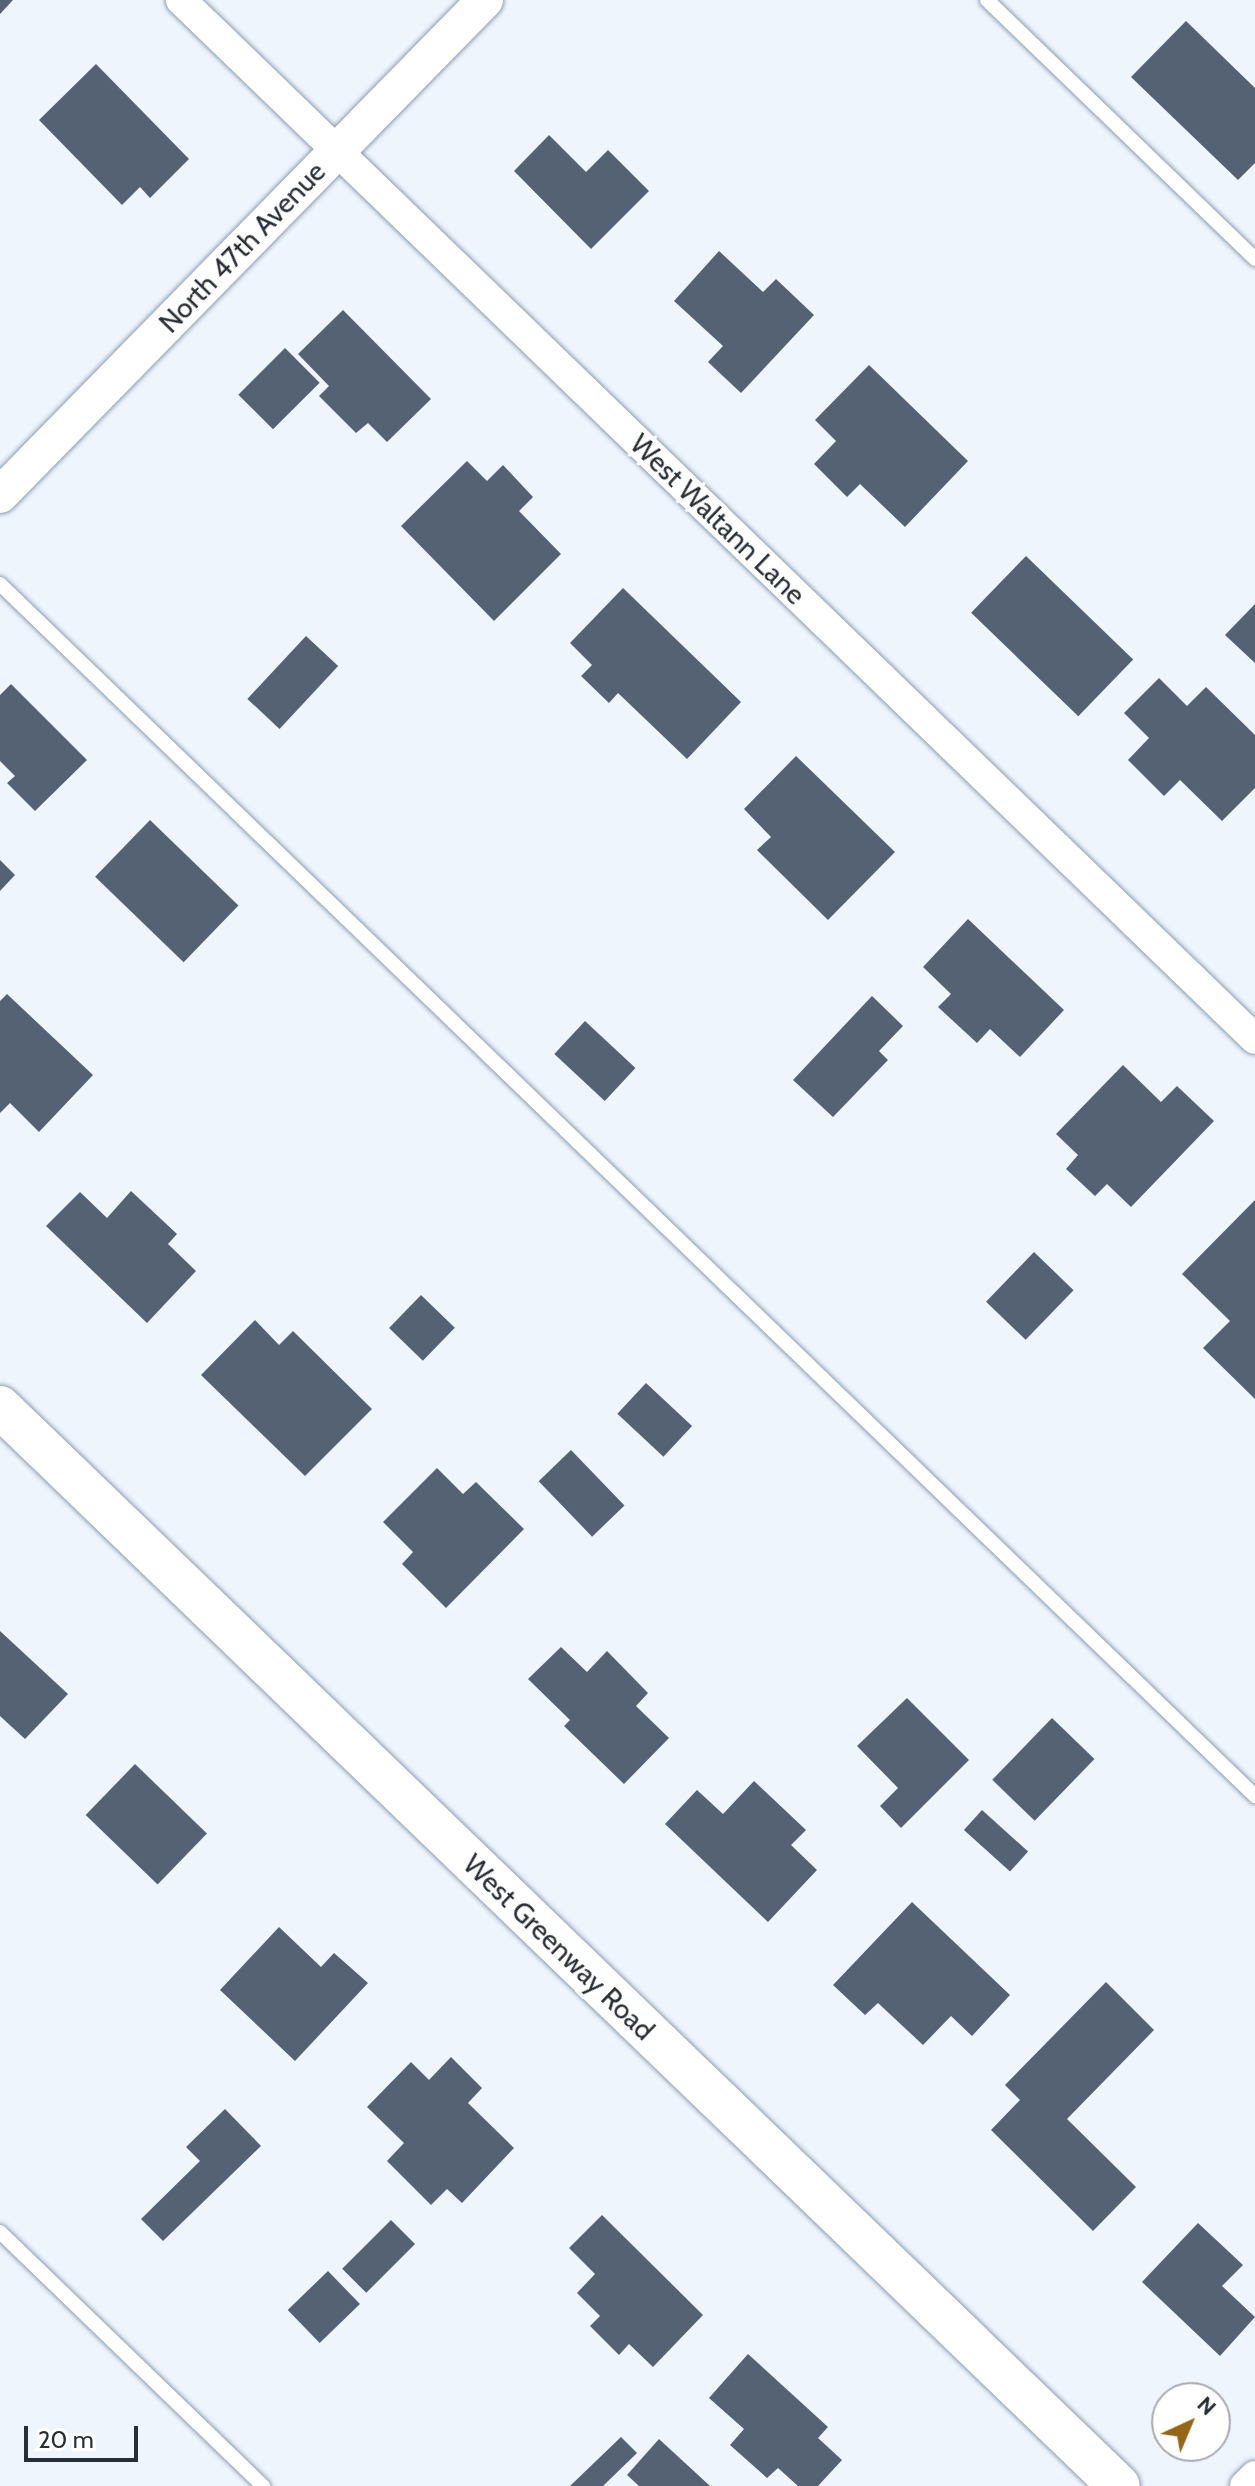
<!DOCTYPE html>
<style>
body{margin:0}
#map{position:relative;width:1255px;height:2486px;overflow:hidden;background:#eef5fd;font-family:Cabin,sans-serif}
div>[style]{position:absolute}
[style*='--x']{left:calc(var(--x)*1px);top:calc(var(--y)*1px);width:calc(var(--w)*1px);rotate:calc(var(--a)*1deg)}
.building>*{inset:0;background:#546274;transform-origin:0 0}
.roads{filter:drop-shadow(0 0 2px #8e9db0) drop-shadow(0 0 2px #8e9db0)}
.service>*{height:14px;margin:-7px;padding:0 7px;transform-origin:7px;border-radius:7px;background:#fff}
.minor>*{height:30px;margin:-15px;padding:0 15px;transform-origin:15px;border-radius:15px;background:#fff}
.tertiary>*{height:36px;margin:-18px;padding:0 18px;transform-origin:18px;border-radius:18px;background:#fff}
.secondary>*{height:42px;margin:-21px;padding:0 21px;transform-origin:21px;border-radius:21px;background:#fff}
span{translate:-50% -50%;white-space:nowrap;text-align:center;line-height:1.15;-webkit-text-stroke:8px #fff;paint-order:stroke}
.street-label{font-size:28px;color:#282e36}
.north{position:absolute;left:1151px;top:2382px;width:80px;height:80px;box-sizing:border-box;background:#fff;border:2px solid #a9abaf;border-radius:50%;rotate:44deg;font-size:22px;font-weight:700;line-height:32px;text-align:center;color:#282e36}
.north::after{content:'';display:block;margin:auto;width:28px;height:36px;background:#956615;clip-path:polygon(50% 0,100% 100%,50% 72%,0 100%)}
.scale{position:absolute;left:24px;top:2426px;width:114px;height:36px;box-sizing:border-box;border:4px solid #282e36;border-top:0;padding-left:10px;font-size:24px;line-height:28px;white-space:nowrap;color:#282e36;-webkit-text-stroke:6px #fff;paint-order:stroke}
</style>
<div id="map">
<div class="building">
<i style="clip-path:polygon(0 0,13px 0,0 14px)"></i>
<i style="clip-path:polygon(1186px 21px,1255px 88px,1255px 163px,1238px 180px,1131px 77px)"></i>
<i style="clip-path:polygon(96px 64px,189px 159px,150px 198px,140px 187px,122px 205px,39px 120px)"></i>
<i style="clip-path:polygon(549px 135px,586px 172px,608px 150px,649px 191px,591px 249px,514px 171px)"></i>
<i style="clip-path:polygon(719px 251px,763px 292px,776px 279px,814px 315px,741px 393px,708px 362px,723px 346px,674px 301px)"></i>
<i style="clip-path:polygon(343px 310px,431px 399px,387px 442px,368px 423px,356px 433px,319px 396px,329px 386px,298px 354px)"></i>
<i style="left:285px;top:348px;width:49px;height:66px;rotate:45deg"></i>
<i style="clip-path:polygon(869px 365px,968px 461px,905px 527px,860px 484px,847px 497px,814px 464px,836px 441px,815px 420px)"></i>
<i style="clip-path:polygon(467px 461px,487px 481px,503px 465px,533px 497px,519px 511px,561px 554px,494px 621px,401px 526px)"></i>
<i style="left:1026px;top:556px;width:149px;height:79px;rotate:44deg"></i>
<i style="clip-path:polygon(623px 588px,741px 702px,687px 759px,618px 693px,609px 703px,581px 676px,592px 665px,570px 643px)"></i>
<i style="clip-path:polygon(1255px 604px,1255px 663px,1225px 635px)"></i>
<i style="left:306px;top:636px;width:44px;height:86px;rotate:43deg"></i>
<i style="clip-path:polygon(1159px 678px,1187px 706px,1206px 687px,1255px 735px,1255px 788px,1222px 821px,1180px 780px,1164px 796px,1128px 760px,1149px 738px,1124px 713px)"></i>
<i style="clip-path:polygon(11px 684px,87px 760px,35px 811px,7px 783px,15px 776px,0 761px,0 695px)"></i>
<i style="clip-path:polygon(796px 756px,895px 852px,828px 920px,757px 850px,771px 837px,744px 809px)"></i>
<i style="left:150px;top:820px;width:123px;height:79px;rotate:44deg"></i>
<i style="clip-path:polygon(0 860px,15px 875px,0 891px)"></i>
<i style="clip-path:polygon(968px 919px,1064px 1010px,1020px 1057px,990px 1029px,977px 1043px,938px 1007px,951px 994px,923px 967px)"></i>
<i style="clip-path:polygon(7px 994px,93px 1075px,39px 1132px,10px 1103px,0 1113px,0 1001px)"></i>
<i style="clip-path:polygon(872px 996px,903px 1026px,879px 1051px,888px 1060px,833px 1117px,793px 1080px)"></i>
<i style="left:585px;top:1021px;width:69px;height:45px;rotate:43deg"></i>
<i style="clip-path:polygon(1123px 1065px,1161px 1102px,1177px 1086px,1214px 1121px,1131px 1207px,1107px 1184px,1095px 1196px,1066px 1169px,1078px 1155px,1056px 1134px)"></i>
<i style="clip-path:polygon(131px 1191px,177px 1234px,168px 1244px,196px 1271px,147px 1323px,46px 1226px,80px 1192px,107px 1218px)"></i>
<i style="clip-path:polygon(1255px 1200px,1255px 1399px,1203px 1348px,1230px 1321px,1182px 1274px)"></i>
<i style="left:1034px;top:1252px;width:55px;height:69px;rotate:44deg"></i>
<i style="left:421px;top:1295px;width:47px;height:46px;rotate:44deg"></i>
<i style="clip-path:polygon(255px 1320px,279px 1345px,293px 1331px,372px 1409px,305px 1476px,201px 1375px)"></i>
<i style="left:646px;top:1383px;width:63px;height:42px;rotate:43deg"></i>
<i style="left:571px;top:1450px;width:77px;height:45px;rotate:46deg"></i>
<i style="clip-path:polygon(437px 1468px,463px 1494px,476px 1482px,524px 1529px,446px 1608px,402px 1564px,413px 1552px,383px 1522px)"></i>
<i style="clip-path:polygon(0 1631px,68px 1694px,25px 1739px,0 1716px)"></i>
<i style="clip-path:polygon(561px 1647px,587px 1672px,607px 1651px,648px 1693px,636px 1706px,669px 1738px,624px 1784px,564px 1726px,570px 1720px,528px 1679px)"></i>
<i style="clip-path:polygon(907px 1698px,969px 1760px,901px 1828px,880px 1806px,898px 1788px,857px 1746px)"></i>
<i style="left:1052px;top:1718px;width:59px;height:86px;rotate:44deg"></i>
<i style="left:135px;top:1764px;width:100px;height:71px;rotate:44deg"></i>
<i style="clip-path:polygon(754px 1781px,806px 1830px,791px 1845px,817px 1870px,768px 1922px,665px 1824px,697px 1790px,723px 1814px)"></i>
<i style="left:982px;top:1810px;width:62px;height:27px;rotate:42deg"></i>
<i style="clip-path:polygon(912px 1902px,1010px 1995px,972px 2036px,951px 2016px,923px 2045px,878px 2003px,865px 2015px,833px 1985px)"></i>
<i style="clip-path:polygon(279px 1927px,321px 1967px,334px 1953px,368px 1983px,295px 2061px,220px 1990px)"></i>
<i style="clip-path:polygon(1106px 1982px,1154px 2030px,1067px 2119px,1136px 2187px,1093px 2231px,991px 2130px,1020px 2100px,1005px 2085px)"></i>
<i style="clip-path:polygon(451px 2057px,482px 2088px,468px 2103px,514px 2148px,462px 2203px,447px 2189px,431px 2205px,387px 2161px,404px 2143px,367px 2107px,411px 2062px,429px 2080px)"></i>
<i style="clip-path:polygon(225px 2109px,261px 2146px,163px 2241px,141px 2219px,200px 2161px,186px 2147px)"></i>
<i style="clip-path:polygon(602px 2215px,703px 2315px,653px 2367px,629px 2344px,619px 2355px,590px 2326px,600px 2316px,577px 2293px,595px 2274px,569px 2248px)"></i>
<i style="left:391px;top:2220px;width:34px;height:69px;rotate:45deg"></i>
<i style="clip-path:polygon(1198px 2223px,1243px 2265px,1222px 2286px,1255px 2317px,1220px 2356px,1142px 2282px)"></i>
<i style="left:328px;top:2271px;width:46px;height:56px;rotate:46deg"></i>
<i style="clip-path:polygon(748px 2354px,828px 2427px,818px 2438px,842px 2460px,818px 2486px,798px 2486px,778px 2468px,767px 2478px,730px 2445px,744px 2429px,709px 2398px)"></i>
<i style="clip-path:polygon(621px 2437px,637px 2453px,603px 2486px,570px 2486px)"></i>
<i style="clip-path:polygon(659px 2439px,710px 2486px,639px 2486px,627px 2475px)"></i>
</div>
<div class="roads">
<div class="service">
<i style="--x:987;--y:0;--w:373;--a:44"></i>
<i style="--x:0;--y:584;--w:1745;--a:44"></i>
<i style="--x:0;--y:2232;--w:366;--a:44"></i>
</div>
<div class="minor">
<i style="--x:181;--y:0;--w:1494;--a:44.05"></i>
<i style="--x:1245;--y:2486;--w:14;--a:-45"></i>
</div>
<div class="tertiary">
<i style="--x:0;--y:495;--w:693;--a:-45.58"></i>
</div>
<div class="secondary">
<i style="--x:0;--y:1407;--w:1554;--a:43.96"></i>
</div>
</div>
<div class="street-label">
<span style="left:242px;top:247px;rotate:-46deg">North 47th Avenue</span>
<span style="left:718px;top:519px;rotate:44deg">West Waltann Lane</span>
<span style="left:559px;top:1947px;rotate:44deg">West Greenway Road</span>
</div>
<div class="north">N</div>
<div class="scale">20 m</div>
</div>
